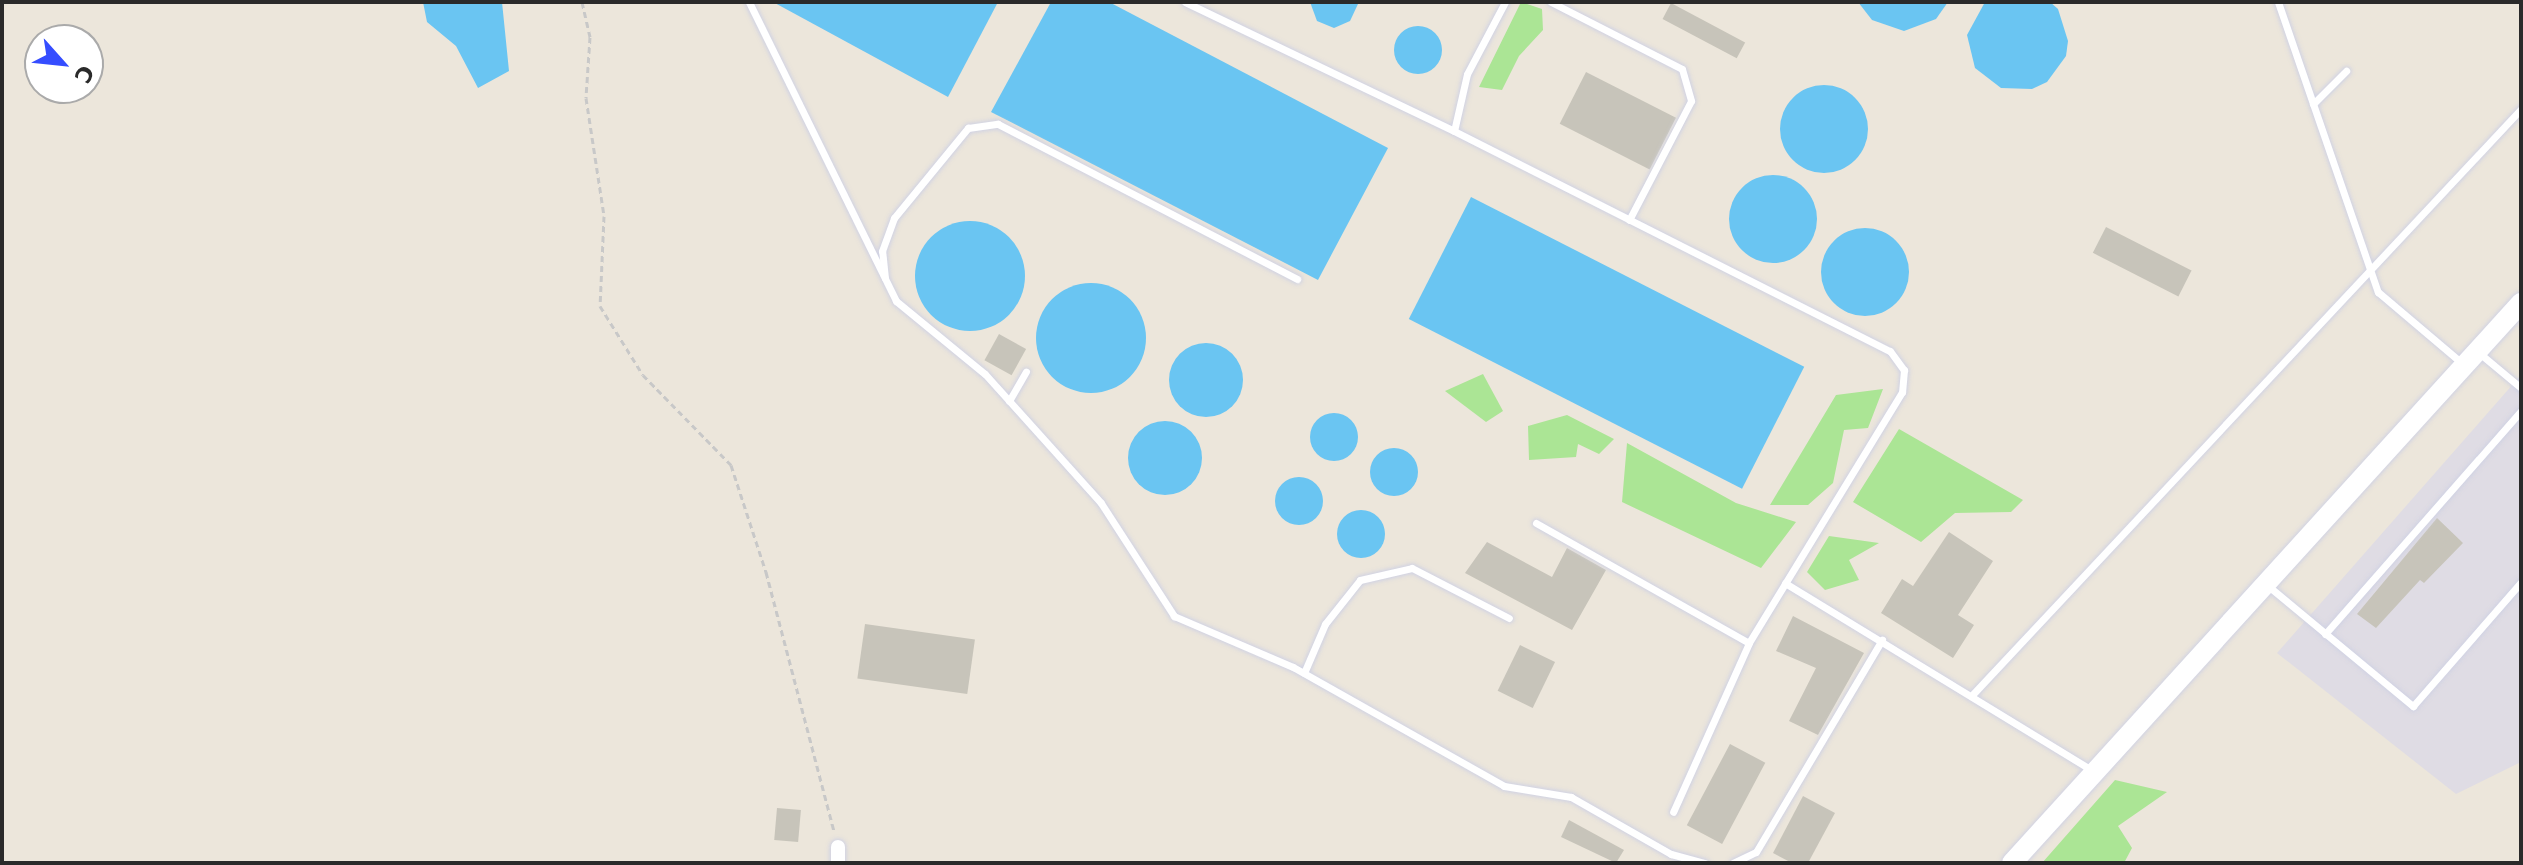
<!DOCTYPE html>
<meta charset="utf-8">
<style>
body{margin:0}
#map{position:relative;width:2523px;height:865px;overflow:hidden;background:#ece6db;font-family:"DejaVu Sans",sans-serif}
div>[style]{position:absolute}
[style*='--x']{left:calc(var(--x)*1px);top:calc(var(--y)*1px);width:calc(var(--w)*1px);rotate:calc(var(--a)*1deg)}
.industrial>*{inset:0;background:#dfdce4}
.green>*{inset:0;background:#abe595}
.water>*{inset:0;background:#6ac5f2;transform-origin:0 0}
.round{border-radius:50%}
.building>*{inset:0;background:#c7c4ba;transform-origin:0 0}
.path>*{height:3px;margin-top:-1.5px;transform-origin:0;background:repeating-linear-gradient(90deg,#c8c8c8 0 6px,transparent 0 10px)}
.roads{filter:drop-shadow(0 0 2px #d0d2e3) drop-shadow(0 0 2px #d0d2e3)}
.lane>*{height:7px;margin:-3.5px;padding:0 3.5px;transform-origin:3.5px;border-radius:3.5px;background:#fff}
.street>*{height:14px;margin:-7px;padding:0 7px;transform-origin:7px;border-radius:7px;background:#fff}
.secondary>*{height:20px;margin:-10px;padding:0 10px;transform-origin:10px;border-radius:10px;background:#fff}
span{translate:-50% -50%;white-space:nowrap;text-align:center;line-height:1.15;-webkit-text-stroke:7px #fff;paint-order:stroke}
.frame{position:absolute;inset:0;border:4px solid #2a2a2a;pointer-events:none}
.north{position:absolute;left:24px;top:24px;width:80px;height:80px;box-sizing:border-box;background:#fff;border:2px solid #aaa;border-radius:50%;rotate:117deg;font-size:22px;font-weight:700;line-height:32px;text-align:center;color:#2a2a2a}
.north::after{content:'';display:block;margin:auto;width:28px;height:36px;background:#354dff;clip-path:polygon(50% 0,100% 100%,50% 72%,0 100%)}
</style>
<div id="map">
<div class="industrial">
<i style="clip-path:polygon(2521px 375px,2521px 762px,2456px 794px,2277px 653px)"></i>
</div>
<div class="green">
<i style="clip-path:polygon(1521px 2px,1542px 9px,1543px 30px,1519px 56px,1502px 90px,1479px 87px)"></i>
<i style="clip-path:polygon(1483px 374px,1503px 411px,1486px 422px,1445px 391px)"></i>
<i style="clip-path:polygon(1883px 389px,1868px 428px,1844px 430px,1833px 483px,1808px 505px,1770px 505px,1836px 395px)"></i>
<i style="clip-path:polygon(1567px 415px,1614px 439px,1599px 454px,1578px 444px,1576px 457px,1529px 460px,1528px 426px)"></i>
<i style="clip-path:polygon(1899px 429px,2023px 500px,2011px 512px,1955px 513px,1921px 542px,1853px 502px)"></i>
<i style="clip-path:polygon(1627px 443px,1736px 503px,1796px 522px,1761px 568px,1622px 502px)"></i>
<i style="clip-path:polygon(1829px 536px,1879px 543px,1849px 560px,1859px 580px,1825px 590px,1807px 572px)"></i>
<i style="clip-path:polygon(2115px 780px,2167px 792px,2118px 826px,2132px 848px,2124px 863px,2042px 863px)"></i>
</div>
<div class="water">
<i style="clip-path:polygon(423px 2px,502px 2px,509px 71px,478px 88px,456px 46px,427px 22px)"></i>
<i style="clip-path:polygon(773px 2px,998px 2px,948px 97px)"></i>
<i style="clip-path:polygon(1051px 2px,1109px 2px,1388px 148px,1318px 280px,991px 112px)"></i>
<i style="clip-path:polygon(1310px 2px,1358px 2px,1358px 4px,1350px 21px,1334px 28px,1317px 21px)"></i>
<i style="clip-path:polygon(1858px 2px,1948px 2px,1936px 19px,1904px 31px,1872px 20px)"></i>
<i style="clip-path:polygon(1985px 2px,2050px 2px,2058px 9px,2068px 41px,2066px 56px,2047px 82px,2032px 89px,2001px 88px,1975px 68px,1967px 35px)"></i>
<i class="round" style="left:1394px;top:26px;width:48px;height:48px"></i>
<i class="round" style="left:1780px;top:85px;width:88px;height:88px"></i>
<i class="round" style="left:1729px;top:175px;width:88px;height:88px"></i>
<i style="left:1471px;top:197px;width:374px;height:137px;rotate:27deg"></i>
<i class="round" style="left:915px;top:221px;width:110px;height:110px"></i>
<i class="round" style="left:1821px;top:228px;width:88px;height:88px"></i>
<i class="round" style="left:1036px;top:283px;width:110px;height:110px"></i>
<i class="round" style="left:1169px;top:343px;width:74px;height:74px"></i>
<i class="round" style="left:1310px;top:413px;width:48px;height:48px"></i>
<i class="round" style="left:1128px;top:421px;width:74px;height:74px"></i>
<i class="round" style="left:1370px;top:448px;width:48px;height:48px"></i>
<i class="round" style="left:1275px;top:477px;width:48px;height:48px"></i>
<i class="round" style="left:1337px;top:510px;width:48px;height:48px"></i>
</div>
<div class="building">
<i style="left:1671px;top:3px;width:84px;height:18px;rotate:28deg"></i>
<i style="left:1586px;top:72px;width:101px;height:58px;rotate:27deg"></i>
<i style="left:2106px;top:227px;width:96px;height:29px;rotate:27deg"></i>
<i style="left:999px;top:334px;width:31px;height:30px;rotate:29deg"></i>
<i style="clip-path:polygon(2437px 518px,2463px 543px,2424px 583px,2420px 580px,2376px 628px,2357px 614px)"></i>
<i style="clip-path:polygon(1949px 532px,1993px 561px,1958px 615px,1974px 625px,1953px 658px,1881px 613px,1902px 579px,1913px 586px)"></i>
<i style="clip-path:polygon(1487px 542px,1552px 577px,1567px 548px,1606px 570px,1572px 630px,1465px 573px)"></i>
<i style="clip-path:polygon(1793px 616px,1864px 653px,1818px 735px,1789px 721px,1816px 668px,1776px 651px)"></i>
<i style="left:865px;top:624px;width:111px;height:55px;rotate:8deg"></i>
<i style="left:1520px;top:645px;width:39px;height:51px;rotate:26deg"></i>
<i style="left:1730px;top:744px;width:40px;height:92px;rotate:28deg"></i>
<i style="clip-path:polygon(1803px 796px,1835px 813px,1808px 863px,1792px 863px,1773px 853px)"></i>
<i style="left:777px;top:808px;width:24px;height:32px;rotate:5deg"></i>
<i style="clip-path:polygon(1569px 820px,1624px 850px,1616px 863px,1561px 837px)"></i>
</div>
<div class="path">
<i style="--x:582;--y:2;--w:36;--a:77"></i>
<i style="--x:590;--y:37;--w:61;--a:93.8"></i>
<i style="--x:586;--y:98;--w:119;--a:81.3"></i>
<i style="--x:604;--y:216;--w:90;--a:92.5"></i>
<i style="--x:600;--y:306;--w:81;--a:58.1"></i>
<i style="--x:643;--y:375;--w:126;--a:45.6"></i>
<i style="--x:731;--y:465;--w:113;--a:71.9"></i>
<i style="--x:766;--y:572;--w:269;--a:75.3"></i>
</div>
<div class="roads">
<div class="lane">
<i style="--x:749;--y:2;--w:333;--a:63.8"></i>
<i style="--x:896;--y:301;--w:115;--a:39.4"></i>
<i style="--x:985;--y:374;--w:173;--a:48"></i>
<i style="--x:1101;--y:503;--w:135;--a:57.1"></i>
<i style="--x:1174;--y:616;--w:129;--a:23.2"></i>
<i style="--x:1293;--y:667;--w:242;--a:29.4"></i>
<i style="--x:1504;--y:786;--w:68;--a:9.3"></i>
<i style="--x:1571;--y:797;--w:115;--a:29.7"></i>
<i style="--x:1671;--y:854;--w:35;--a:15"></i>
<i style="--x:1185;--y:2;--w:298;--a:25.6"></i>
<i style="--x:1505;--y:2;--w:81;--a:117.8"></i>
<i style="--x:1467;--y:74;--w:58;--a:102.8"></i>
<i style="--x:1454;--y:131;--w:488;--a:26.8"></i>
<i style="--x:1890;--y:351;--w:24;--a:54"></i>
<i style="--x:1904;--y:370;--w:22;--a:95"></i>
<i style="--x:1902;--y:392;--w:294;--a:121.4"></i>
<i style="--x:1749;--y:643;--w:185;--a:114.2"></i>
<i style="--x:1551;--y:2;--w:147;--a:27.1"></i>
<i style="--x:1682;--y:69;--w:33;--a:74"></i>
<i style="--x:1691;--y:101;--w:134;--a:117.5"></i>
<i style="--x:2278;--y:2;--w:307;--a:71"></i>
<i style="--x:2378;--y:292;--w:111;--a:40.3"></i>
<i style="--x:2313;--y:104;--w:47;--a:-45"></i>
<i style="--x:885;--y:278;--w:27;--a:-96"></i>
<i style="--x:882;--y:251;--w:35;--a:-70"></i>
<i style="--x:894;--y:218;--w:117;--a:-50.6"></i>
<i style="--x:968;--y:128;--w:30;--a:-8"></i>
<i style="--x:998;--y:124;--w:337;--a:27.4"></i>
<i style="--x:2478;--y:352;--w:56;--a:39.9"></i>
<i style="--x:1009;--y:401;--w:34;--a:-60"></i>
<i style="--x:1536;--y:523;--w:244;--a:29.4"></i>
<i style="--x:1785;--y:583;--w:361;--a:31.4"></i>
<i style="--x:2267;--y:585;--w:190;--a:39.7"></i>
<i style="--x:2413;--y:706;--w:164;--a:-48.9"></i>
<i style="--x:2325;--y:634;--w:297;--a:-48.7"></i>
<i style="--x:1304;--y:673;--w:53;--a:-66.8"></i>
<i style="--x:1325;--y:624;--w:56;--a:-51.5"></i>
<i style="--x:1360;--y:580;--w:53;--a:-13"></i>
<i style="--x:1412;--y:568;--w:109;--a:27.3"></i>
<i style="--x:1973;--y:694;--w:802;--a:-46.87"></i>
<i style="--x:1733;--y:863;--w:25;--a:-26"></i>
<i style="--x:1756;--y:852;--w:247;--a:-59.3"></i>
</div>
<div class="street">
<i style="--x:838;--y:847;--w:16;--a:90"></i>
</div>
<div class="secondary">
<i style="--x:2012;--y:863;--w:757;--a:-47.73"></i>
</div>
</div>
<div class="frame"></div>
<div class="north">С</div>
</div>
